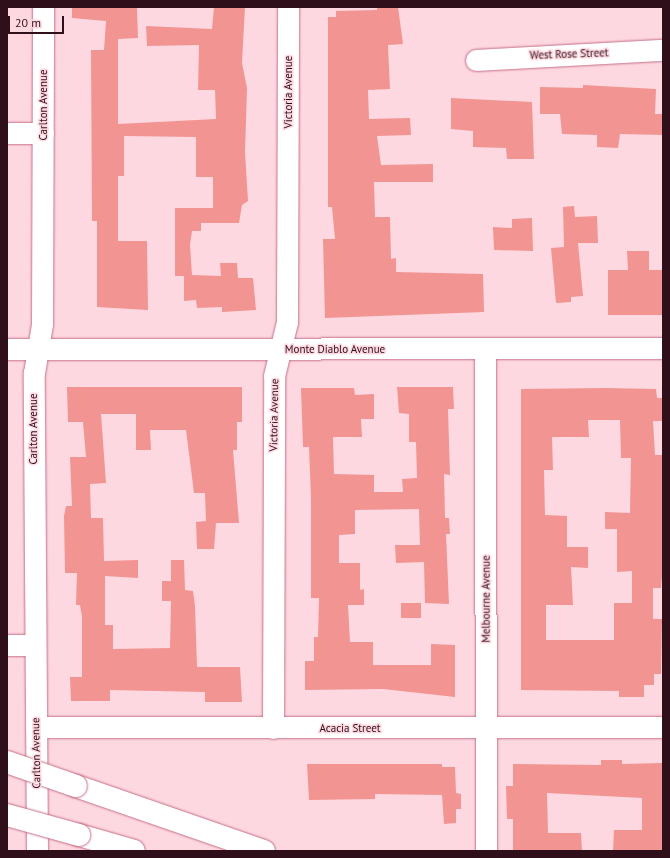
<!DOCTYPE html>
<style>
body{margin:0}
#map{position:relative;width:670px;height:858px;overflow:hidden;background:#fed8e1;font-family:"PT Sans",sans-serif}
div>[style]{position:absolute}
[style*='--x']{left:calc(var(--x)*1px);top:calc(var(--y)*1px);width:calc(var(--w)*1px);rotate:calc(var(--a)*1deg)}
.building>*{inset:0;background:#f29491;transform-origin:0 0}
.roads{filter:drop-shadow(0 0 1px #c57088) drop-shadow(0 0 1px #c57088)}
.minor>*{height:21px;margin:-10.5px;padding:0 10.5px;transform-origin:10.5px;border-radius:10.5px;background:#fff}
.highway>*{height:22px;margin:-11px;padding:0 11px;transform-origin:11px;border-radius:11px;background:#fff}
.bridges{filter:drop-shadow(0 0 1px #c57088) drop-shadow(0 0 1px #c57088)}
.highway-bridge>*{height:22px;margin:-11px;padding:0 11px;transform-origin:11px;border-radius:11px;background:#fff}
span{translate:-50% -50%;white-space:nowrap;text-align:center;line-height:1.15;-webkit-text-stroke:3px #fed8e1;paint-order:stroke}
.street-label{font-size:11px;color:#2f0f19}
.frame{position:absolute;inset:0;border:8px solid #2f0f19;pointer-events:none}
.scale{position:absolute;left:8px;top:16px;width:56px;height:18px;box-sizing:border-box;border:2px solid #2f0f19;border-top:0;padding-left:5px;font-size:12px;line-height:14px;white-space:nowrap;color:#2f0f19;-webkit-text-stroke:3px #fed8e1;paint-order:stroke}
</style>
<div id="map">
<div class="building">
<i style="clip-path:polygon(72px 7px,137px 7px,138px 38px,118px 39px,118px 124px,216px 119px,215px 90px,198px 90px,199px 45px,147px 46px,146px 26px,212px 29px,214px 7px,245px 7px,242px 63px,247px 88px,245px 152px,248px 201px,242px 205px,239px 223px,201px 223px,201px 231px,192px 231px,190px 245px,192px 275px,221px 276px,220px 263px,237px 263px,238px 278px,253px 278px,256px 310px,222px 312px,222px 307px,197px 308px,196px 300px,184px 301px,184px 276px,175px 276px,175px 208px,213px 208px,213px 177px,196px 177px,196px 137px,124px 136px,124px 176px,118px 176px,118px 241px,147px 241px,148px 310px,97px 307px,97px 221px,92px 221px,91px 50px,104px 50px,106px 21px,72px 18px)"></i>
<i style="clip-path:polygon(377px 7px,398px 7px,403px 44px,388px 45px,390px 89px,368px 90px,369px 119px,410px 118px,411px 135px,377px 136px,381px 165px,433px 164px,433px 182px,374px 182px,375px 217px,390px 217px,391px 259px,396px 258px,396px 272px,483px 274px,484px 312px,325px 318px,323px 239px,335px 239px,332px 207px,328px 207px,328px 17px,336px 17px,336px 11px,377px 10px)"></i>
<i style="clip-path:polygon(583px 85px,656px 89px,655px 114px,663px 114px,663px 135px,620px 134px,618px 148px,597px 147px,597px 135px,562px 134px,560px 114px,540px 114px,540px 87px,583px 88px)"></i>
<i style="clip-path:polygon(451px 98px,532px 102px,534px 159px,507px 159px,506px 148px,473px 147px,473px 131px,451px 129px)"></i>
<i style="clip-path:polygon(574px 206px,575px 217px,597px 216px,598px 243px,578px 243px,583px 296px,571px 297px,571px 302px,556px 303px,551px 248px,564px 247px,563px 207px)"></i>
<i style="clip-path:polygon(532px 218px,533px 251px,494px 250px,493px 227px,512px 228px,512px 219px)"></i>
<i style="clip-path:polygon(627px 251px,649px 251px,649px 270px,663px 270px,663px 315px,608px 315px,608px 270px,628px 270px)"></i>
<i style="clip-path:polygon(67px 387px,242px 387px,242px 422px,237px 422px,237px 450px,233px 450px,239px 523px,216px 523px,214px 549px,197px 549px,196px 522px,206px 521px,205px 493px,194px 493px,186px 430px,150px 430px,151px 450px,136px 450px,136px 414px,101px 414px,106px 483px,90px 484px,91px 518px,103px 518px,104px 561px,138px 560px,138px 578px,105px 576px,105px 625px,113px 625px,113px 649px,170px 648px,171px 601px,162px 601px,162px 581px,171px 581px,171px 560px,184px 560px,185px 590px,193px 591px,195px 606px,197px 667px,240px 667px,242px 702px,205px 702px,205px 692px,110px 690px,110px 701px,71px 701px,70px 677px,82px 677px,82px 617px,80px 605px,76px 605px,77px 573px,65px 573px,64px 516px,66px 506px,72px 506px,70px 457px,86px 457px,83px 422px,68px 422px)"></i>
<i style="clip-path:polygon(397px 387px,453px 387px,454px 409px,448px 409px,450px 475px,444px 474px,445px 518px,449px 518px,450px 534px,446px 534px,449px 604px,425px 603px,424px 562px,396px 563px,395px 545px,420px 545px,419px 509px,355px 510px,355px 534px,339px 535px,339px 563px,360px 563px,360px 590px,364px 589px,364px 605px,348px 605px,350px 642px,373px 642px,373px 665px,431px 665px,431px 644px,455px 645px,455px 697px,383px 689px,305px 690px,305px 661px,314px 661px,314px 637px,318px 637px,319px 598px,311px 598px,311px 498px,309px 447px,303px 447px,301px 388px,354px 388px,355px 395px,374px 394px,374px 419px,361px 419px,362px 437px,333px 437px,334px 474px,374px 475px,374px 492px,403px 492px,402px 479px,417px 478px,416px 442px,409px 442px,409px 414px,399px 413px)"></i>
<i style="clip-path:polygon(evenodd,604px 388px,656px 389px,657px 398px,663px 398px,663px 421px,653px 421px,655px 455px,663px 455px,663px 564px,661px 588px,653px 588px,653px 619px,662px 619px,661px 674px,654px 674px,654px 685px,644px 685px,644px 697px,619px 697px,619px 691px,521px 690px,521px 389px,604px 388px,588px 420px,620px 420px,621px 458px,631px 458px,630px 513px,605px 512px,605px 529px,617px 529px,617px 572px,632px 571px,632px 603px,614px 603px,614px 640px,546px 640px,546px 605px,573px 605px,571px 567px,588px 568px,588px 547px,567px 547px,567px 516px,545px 515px,544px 470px,553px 470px,552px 437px,589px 437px,588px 420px)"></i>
<i style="left:401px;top:603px;width:20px;height:15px"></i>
<i style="clip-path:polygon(601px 760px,622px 760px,622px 764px,663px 763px,662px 851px,613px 851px,614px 830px,642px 830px,642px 798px,547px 793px,548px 833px,581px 833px,582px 851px,513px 851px,513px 819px,507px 819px,506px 786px,513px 786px,513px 764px,601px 765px)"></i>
<i style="clip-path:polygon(307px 764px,442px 764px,442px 767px,455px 767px,456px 793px,461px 794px,461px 809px,456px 809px,456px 823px,444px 824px,442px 795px,375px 794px,375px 799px,309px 800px)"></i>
</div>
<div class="roads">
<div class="minor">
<i style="--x:476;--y:60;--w:187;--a:-3.1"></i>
<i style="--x:7;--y:133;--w:36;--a:0"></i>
<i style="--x:485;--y:348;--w:502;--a:89.89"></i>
<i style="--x:7;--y:349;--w:656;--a:-0.09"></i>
<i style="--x:7;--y:645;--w:26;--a:0"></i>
<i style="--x:36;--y:727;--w:627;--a:0"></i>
<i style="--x:273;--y:728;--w:352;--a:-89.8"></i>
<i style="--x:274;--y:376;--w:56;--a:-76.5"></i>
<i style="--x:287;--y:322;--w:315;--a:-89.8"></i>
<i style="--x:37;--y:851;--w:478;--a:-90.4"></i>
<i style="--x:34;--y:373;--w:50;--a:-80.7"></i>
<i style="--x:42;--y:324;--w:317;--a:-89.8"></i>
</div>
<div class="highway">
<i style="--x:76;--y:786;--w:199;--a:19.1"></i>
<i style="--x:79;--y:835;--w:57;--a:16.2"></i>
</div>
</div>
<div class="bridges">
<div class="highway-bridge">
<i style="--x:7;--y:762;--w:73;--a:19.2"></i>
<i style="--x:7;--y:815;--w:75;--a:15.5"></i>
</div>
</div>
<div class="street-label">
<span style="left:569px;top:54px;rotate:-2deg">West Rose Street</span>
<span style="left:288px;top:92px;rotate:-90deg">Victoria Avenue</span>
<span style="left:43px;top:105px;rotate:-90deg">Carlton Avenue</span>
<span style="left:335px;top:349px">Monte Diablo Avenue</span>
<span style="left:274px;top:415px;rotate:-89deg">Victoria Avenue</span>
<span style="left:33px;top:429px;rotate:-90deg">Carlton Avenue</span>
<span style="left:486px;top:599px;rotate:-90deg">Melbourne Avenue</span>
<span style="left:350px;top:728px">Acacia Street</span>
<span style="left:36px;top:753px;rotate:-91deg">Carlton Avenue</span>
</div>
<div class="frame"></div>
<div class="scale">20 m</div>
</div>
